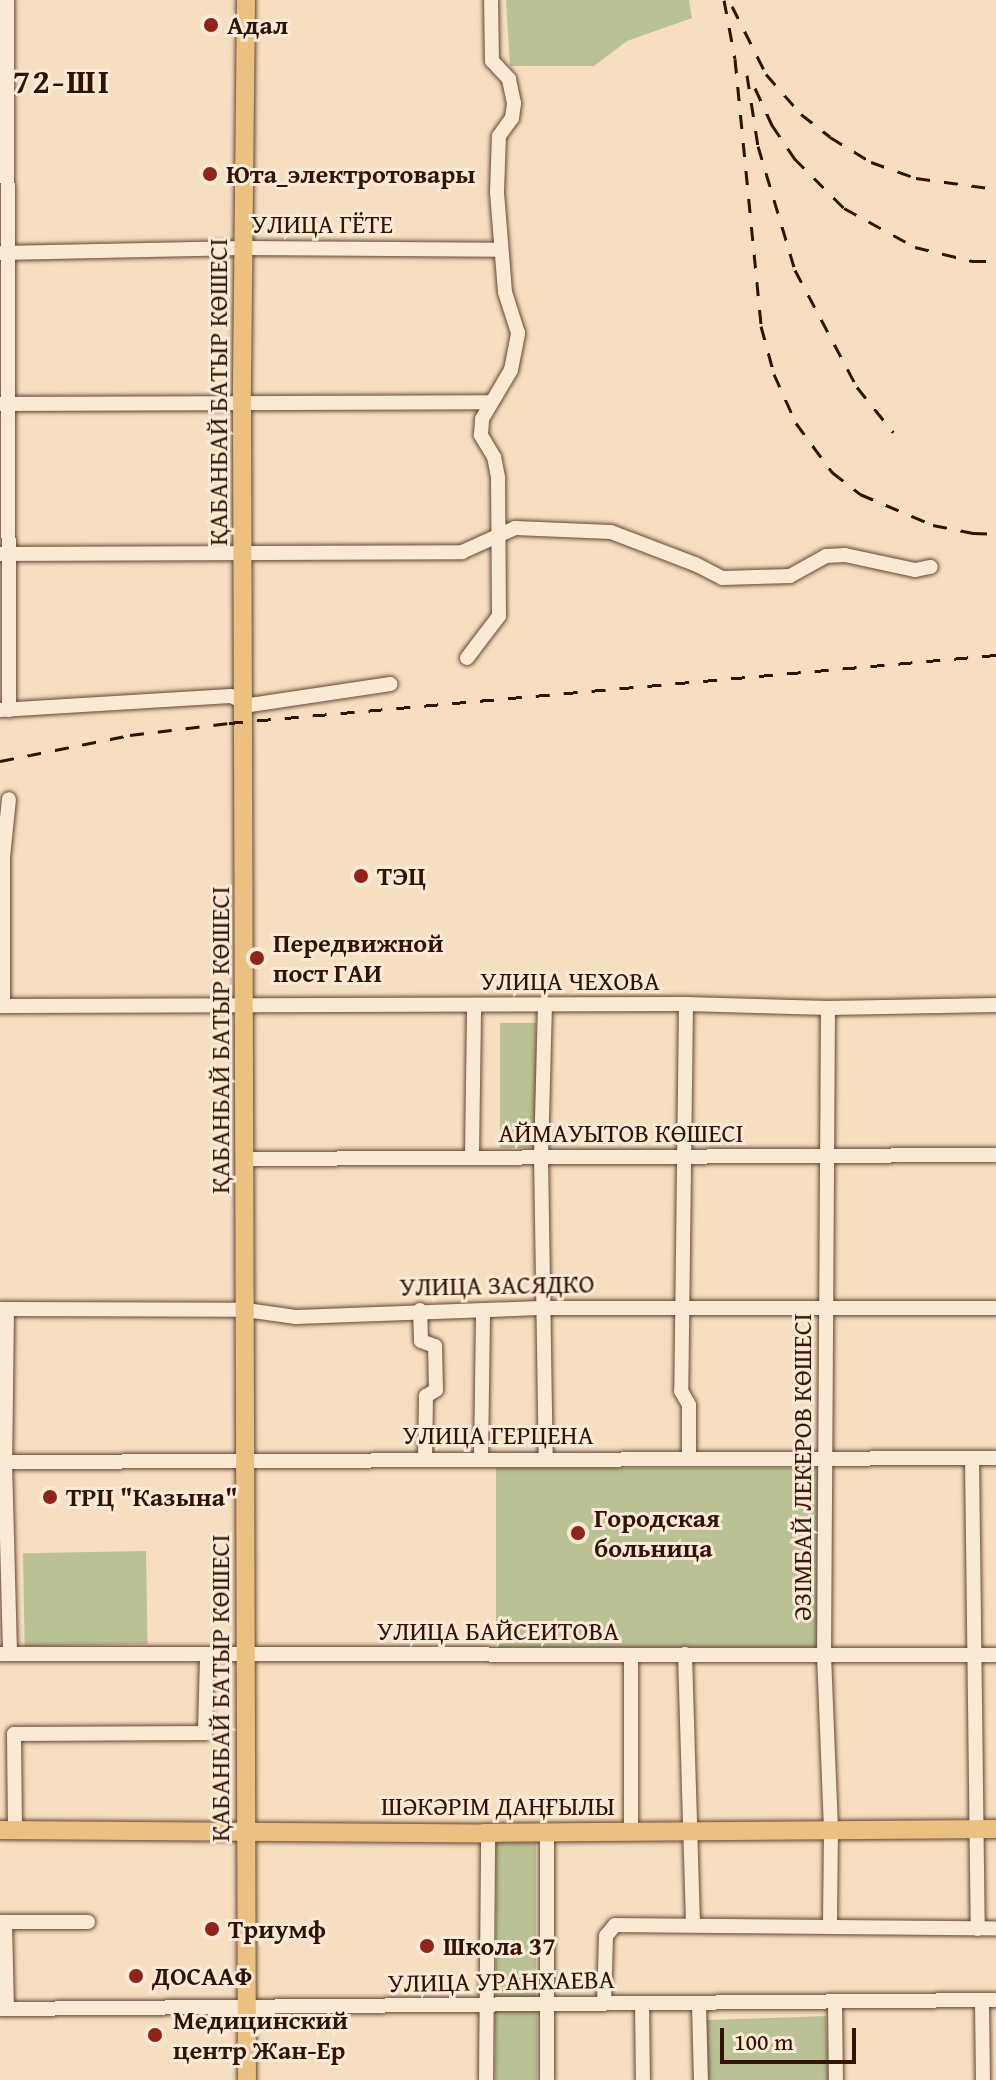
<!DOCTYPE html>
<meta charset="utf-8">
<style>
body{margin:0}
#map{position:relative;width:996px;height:2080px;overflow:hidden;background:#f6dfbf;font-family:"Gentium Book Plus",serif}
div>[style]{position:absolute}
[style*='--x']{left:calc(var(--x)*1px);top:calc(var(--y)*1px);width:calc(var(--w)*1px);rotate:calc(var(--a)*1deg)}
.green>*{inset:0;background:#bac294;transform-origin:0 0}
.roads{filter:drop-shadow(0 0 2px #634532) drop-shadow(0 0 2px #634532)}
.minor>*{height:14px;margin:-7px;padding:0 7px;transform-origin:7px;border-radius:7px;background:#f9ead5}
.major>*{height:18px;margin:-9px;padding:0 9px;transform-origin:9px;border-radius:9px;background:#ebc080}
.rail>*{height:3px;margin-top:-1.5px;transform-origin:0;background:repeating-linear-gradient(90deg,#321203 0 14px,transparent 0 28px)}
.dots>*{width:22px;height:22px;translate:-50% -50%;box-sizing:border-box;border:4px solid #f9ead5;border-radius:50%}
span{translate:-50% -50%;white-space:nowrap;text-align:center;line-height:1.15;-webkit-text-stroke:6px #f9ead5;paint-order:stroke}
.poi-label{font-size:26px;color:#321203;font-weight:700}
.left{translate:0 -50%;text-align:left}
.street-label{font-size:26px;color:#321203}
.district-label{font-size:34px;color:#321203;font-weight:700;letter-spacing:2px}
.scale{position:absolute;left:720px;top:2028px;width:136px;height:36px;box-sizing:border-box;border:4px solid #321203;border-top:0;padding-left:10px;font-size:24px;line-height:28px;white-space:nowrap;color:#321203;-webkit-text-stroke:6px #f9ead5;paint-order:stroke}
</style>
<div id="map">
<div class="green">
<i style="clip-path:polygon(506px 0,689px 0,692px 18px,627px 41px,594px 66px,510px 66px)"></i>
<i style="left:500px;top:1023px;width:36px;height:125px"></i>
<i style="left:496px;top:1468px;width:329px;height:179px"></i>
<i style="left:146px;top:1551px;width:93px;height:123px;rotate:89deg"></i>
<i style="left:496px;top:1838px;width:40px;height:162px"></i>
<i style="left:495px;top:2009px;width:42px;height:71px"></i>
<i style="left:826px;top:2016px;width:64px;height:125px;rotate:88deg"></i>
</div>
<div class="roads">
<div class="minor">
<i style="--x:7;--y:0;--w:710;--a:89.84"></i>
<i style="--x:1;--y:253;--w:244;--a:-1.2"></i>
<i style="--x:245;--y:248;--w:255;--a:0.4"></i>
<i style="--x:0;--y:404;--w:490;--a:-0.2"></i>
<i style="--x:0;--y:554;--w:462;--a:-0.2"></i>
<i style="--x:462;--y:552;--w:58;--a:-24.4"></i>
<i style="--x:515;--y:528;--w:96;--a:2.4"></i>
<i style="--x:611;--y:532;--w:90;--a:20.9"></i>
<i style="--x:695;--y:564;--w:30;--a:27"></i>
<i style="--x:722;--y:578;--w:68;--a:-1.7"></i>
<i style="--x:790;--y:576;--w:41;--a:-29.1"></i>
<i style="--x:826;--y:556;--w:19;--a:-3"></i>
<i style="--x:845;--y:555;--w:72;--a:12.1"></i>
<i style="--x:915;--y:570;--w:16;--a:-11"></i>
<i style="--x:467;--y:658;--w:53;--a:-52.7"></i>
<i style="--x:499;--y:616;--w:139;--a:-90.4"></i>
<i style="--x:498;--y:477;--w:20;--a:-101"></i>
<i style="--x:494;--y:457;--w:26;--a:-121"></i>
<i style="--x:481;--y:435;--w:16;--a:-86"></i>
<i style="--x:482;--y:419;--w:57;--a:-59.4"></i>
<i style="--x:511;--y:370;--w:38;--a:-79"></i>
<i style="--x:518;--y:333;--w:43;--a:-107.6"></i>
<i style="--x:505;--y:292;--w:100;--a:-94.6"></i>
<i style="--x:497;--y:192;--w:56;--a:-88"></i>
<i style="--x:499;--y:136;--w:22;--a:-54"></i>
<i style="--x:512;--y:118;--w:15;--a:-82"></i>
<i style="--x:514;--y:103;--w:25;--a:-102"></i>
<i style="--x:509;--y:79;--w:25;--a:-133"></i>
<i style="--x:492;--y:61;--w:61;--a:-90.9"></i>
<i style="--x:0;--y:710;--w:231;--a:-3.5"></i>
<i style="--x:231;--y:696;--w:21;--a:25"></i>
<i style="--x:250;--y:705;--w:142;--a:-8.5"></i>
<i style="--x:545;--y:1004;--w:151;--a:91.5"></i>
<i style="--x:541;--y:1155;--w:305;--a:89.1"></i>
<i style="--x:686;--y:1004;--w:387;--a:90.7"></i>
<i style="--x:681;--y:1391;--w:16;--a:60"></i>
<i style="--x:689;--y:1405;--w:52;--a:90"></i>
<i style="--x:0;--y:1006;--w:686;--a:-0.17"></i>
<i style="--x:686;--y:1004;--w:142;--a:1.6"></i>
<i style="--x:828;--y:1008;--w:168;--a:-1"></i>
<i style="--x:3;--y:1006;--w:149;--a:-90"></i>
<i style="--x:3;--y:857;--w:58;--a:-84.1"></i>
<i style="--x:828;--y:1008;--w:647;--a:90.35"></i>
<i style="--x:824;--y:1655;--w:174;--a:87.7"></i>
<i style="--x:831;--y:1829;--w:97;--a:90.6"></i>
<i style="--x:472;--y:1156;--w:151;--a:-89.2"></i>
<i style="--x:246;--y:1159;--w:750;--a:-0.31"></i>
<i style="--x:0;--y:1309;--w:246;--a:0.2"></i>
<i style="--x:246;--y:1310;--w:50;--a:8"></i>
<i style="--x:296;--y:1317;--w:250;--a:-2.1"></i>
<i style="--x:546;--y:1308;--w:450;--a:0"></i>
<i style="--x:7;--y:1309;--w:153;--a:90.7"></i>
<i style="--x:5;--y:1462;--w:191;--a:88.5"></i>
<i style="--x:420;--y:1310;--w:31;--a:88"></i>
<i style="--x:421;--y:1341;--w:15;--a:20"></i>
<i style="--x:435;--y:1346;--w:44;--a:88.7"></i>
<i style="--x:436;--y:1390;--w:12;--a:149"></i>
<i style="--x:426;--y:1396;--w:63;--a:90.9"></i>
<i style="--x:972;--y:1458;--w:471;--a:89.3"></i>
<i style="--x:481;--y:1459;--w:149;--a:-89.2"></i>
<i style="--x:0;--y:1462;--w:996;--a:-0.23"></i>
<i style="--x:0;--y:1654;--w:996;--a:0.06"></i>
<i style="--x:685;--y:1654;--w:270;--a:88.3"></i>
<i style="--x:631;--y:1655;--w:177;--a:90"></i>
<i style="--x:15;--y:1830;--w:96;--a:-90.6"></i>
<i style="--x:14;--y:1734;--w:191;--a:-0.3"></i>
<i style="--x:205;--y:1733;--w:78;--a:-88.5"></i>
<i style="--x:0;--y:1922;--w:88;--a:0"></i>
<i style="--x:5;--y:1923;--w:86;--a:88.7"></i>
<i style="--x:982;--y:2000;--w:80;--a:89.3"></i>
<i style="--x:642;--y:2003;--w:77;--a:89.3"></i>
<i style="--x:835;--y:2003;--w:77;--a:89.3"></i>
<i style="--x:604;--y:2004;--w:68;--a:-88.3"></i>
<i style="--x:606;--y:1936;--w:14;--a:-51"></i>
<i style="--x:615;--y:1925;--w:381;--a:0.5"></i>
<i style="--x:699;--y:2005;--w:75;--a:88.5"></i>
<i style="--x:0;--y:2009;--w:996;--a:-0.52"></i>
<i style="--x:486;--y:2080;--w:247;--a:-89.5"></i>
<i style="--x:547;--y:2080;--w:247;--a:-90"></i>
</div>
<div class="major">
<i style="--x:246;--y:0;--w:405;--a:90.6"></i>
<i style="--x:242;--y:405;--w:1675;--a:89.83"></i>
<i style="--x:0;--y:1830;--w:484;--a:0.4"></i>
<i style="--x:484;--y:1833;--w:512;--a:-0.45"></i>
</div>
</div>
<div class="rail">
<i style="--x:724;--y:0;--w:60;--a:79.4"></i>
<i style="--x:735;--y:59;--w:268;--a:84.4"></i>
<i style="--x:761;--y:326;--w:50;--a:74.8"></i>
<i style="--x:774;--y:374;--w:54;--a:65.8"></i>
<i style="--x:796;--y:423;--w:61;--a:53.7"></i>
<i style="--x:832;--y:472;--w:36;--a:38"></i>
<i style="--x:860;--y:494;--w:79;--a:23"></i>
<i style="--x:933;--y:525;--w:41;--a:11.3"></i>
<i style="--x:973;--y:533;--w:23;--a:2"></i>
<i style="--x:732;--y:6;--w:76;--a:63.4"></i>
<i style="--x:766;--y:74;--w:53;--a:48.8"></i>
<i style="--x:801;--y:114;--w:37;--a:38"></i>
<i style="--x:830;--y:137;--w:48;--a:31.4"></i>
<i style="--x:871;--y:162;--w:48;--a:19.6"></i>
<i style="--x:916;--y:178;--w:81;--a:7.8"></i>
<i style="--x:747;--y:75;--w:72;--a:81.2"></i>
<i style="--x:758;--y:146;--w:129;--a:73.4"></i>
<i style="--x:795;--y:270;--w:132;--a:62.1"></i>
<i style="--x:857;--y:387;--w:58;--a:51.3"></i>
<i style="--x:755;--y:88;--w:41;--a:65.3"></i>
<i style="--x:772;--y:125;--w:40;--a:56"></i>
<i style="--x:794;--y:158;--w:71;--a:45"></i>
<i style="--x:844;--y:208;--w:81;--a:28.8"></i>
<i style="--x:915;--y:247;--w:59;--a:13.8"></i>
<i style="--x:972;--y:261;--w:24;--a:0"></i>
<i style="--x:0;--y:761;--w:133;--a:-11.3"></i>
<i style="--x:130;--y:735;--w:100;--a:-6.9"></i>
<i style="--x:229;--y:723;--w:770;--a:-5.07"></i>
</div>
<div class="dots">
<i style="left:211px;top:25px;background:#8f2418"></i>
<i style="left:210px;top:174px;background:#8f2418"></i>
<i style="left:361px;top:876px;background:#8f2418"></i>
<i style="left:257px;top:958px;background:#8f2418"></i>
<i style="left:50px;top:1497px;background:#8f2418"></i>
<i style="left:578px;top:1533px;background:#8f2418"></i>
<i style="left:212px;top:1929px;background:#8f2418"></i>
<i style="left:427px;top:1946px;background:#8f2418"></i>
<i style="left:136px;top:1976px;background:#8f2418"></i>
<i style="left:155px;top:2035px;background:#8f2418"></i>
</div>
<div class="poi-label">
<span class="left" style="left:227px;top:25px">Адал</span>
<span class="left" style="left:226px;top:174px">Юта_электротовары</span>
<span class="left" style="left:377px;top:876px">ТЭЦ</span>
<span class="left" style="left:273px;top:958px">Передвижной<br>пост ГАИ</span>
<span class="left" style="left:66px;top:1497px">ТРЦ "Казына"</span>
<span class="left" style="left:594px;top:1533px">Городская<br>больница</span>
<span class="left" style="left:228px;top:1929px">Триумф</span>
<span class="left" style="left:443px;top:1946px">Школа 37</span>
<span class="left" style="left:152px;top:1976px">ДОСААФ</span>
<span class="left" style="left:173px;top:2035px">Медицинский<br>центр Жан-Ер</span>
</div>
<div class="street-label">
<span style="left:322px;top:224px">УЛИЦА ГЁТЕ</span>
<span style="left:218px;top:392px;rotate:-90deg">ҚАБАНБАЙ БАТЫР КӨШЕСІ</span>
<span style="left:570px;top:981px">УЛИЦА ЧЕХОВА</span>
<span style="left:220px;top:1040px;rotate:-90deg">ҚАБАНБАЙ БАТЫР КӨШЕСІ</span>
<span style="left:621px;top:1133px">АЙМАУЫТОВ КӨШЕСІ</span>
<span style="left:497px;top:1285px;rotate:-1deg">УЛИЦА ЗАСЯДКО</span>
<span style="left:498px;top:1435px">УЛИЦА ГЕРЦЕНА</span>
<span style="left:802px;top:1467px;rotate:-90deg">ӘЗІМБАЙ ЛЕКЕРОВ КӨШЕСІ</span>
<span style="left:498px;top:1631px">УЛИЦА БАЙСЕИТОВА</span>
<span style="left:220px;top:1688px;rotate:-90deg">ҚАБАНБАЙ БАТЫР КӨШЕСІ</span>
<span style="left:498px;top:1806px">ШӘКӘРІМ ДАҢҒЫЛЫ</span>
<span style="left:501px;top:1981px;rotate:-1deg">УЛИЦА УРАНХАЕВА</span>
</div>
<div class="district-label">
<span style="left:62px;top:81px">72-ШІ</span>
</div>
<div class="scale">100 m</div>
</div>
